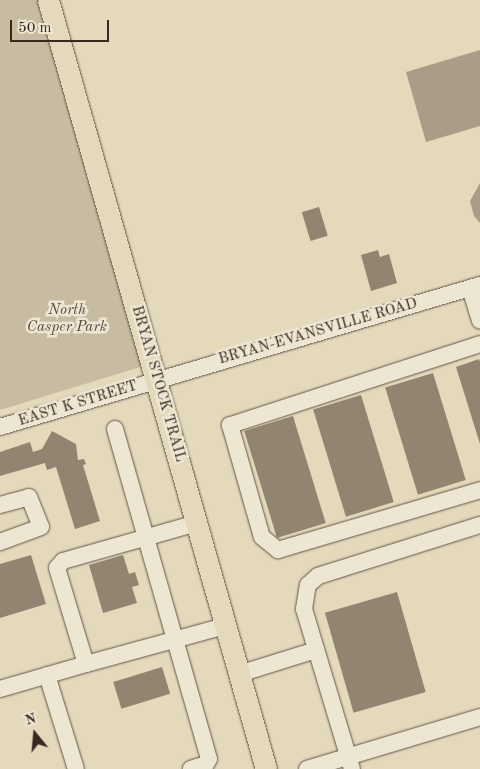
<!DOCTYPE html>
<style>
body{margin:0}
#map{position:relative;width:480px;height:769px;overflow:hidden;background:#e4d9bb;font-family:"Old Standard TT",serif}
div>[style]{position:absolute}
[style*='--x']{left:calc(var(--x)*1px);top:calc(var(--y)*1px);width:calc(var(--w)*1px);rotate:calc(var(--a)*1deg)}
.green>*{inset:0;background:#c7bba1}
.water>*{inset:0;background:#a99d87}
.building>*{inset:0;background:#918571;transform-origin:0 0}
.roads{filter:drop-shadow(0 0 1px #625548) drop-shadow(0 0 1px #625548)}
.minor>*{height:16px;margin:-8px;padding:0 8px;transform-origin:8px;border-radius:8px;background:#ede6d3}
.major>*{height:21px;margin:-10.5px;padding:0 10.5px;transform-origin:10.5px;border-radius:10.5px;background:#e4d9bb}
span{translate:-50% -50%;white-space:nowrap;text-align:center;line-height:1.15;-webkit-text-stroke:5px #ede6d3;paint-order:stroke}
.park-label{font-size:15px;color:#54463b;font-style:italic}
.street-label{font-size:15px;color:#372921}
.north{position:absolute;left:10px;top:709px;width:50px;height:50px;-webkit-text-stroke:4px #ede6d3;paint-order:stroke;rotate:343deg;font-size:14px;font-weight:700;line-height:20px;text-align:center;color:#372921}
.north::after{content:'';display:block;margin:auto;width:18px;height:22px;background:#372921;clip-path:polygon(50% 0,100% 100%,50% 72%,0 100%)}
.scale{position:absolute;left:10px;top:20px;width:99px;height:22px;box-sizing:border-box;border:2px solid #372921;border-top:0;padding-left:6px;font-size:15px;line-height:18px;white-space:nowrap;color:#372921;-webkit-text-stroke:4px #ede6d3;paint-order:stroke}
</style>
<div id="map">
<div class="green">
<i style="clip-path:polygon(0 0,40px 0,150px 364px,0 410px)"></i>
</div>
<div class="water">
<i style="clip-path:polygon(480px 50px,480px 126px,426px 142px,406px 72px)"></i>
<i style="clip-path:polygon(480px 183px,480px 223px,474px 216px,470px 201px)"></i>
</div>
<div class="building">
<i style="left:319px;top:207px;width:30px;height:18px;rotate:73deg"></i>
<i style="clip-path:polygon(378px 250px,380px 257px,389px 254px,397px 283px,371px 291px,361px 255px)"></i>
<i style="clip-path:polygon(479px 359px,480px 362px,480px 444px,456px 367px)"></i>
<i style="left:433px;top:373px;width:112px;height:50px;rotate:73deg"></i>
<i style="left:361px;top:395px;width:112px;height:50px;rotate:73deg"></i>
<i style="left:293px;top:416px;width:112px;height:51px;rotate:73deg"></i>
<i style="clip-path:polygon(52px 431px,76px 444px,78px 460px,84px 459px,86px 464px,83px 465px,100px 521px,75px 529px,56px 467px,47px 470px,45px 463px,0 476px,0 452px,30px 442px,33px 452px,42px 449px)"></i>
<i style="clip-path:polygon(31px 555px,46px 604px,0 618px,0 564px)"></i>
<i style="clip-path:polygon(123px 555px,129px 574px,135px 572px,139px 585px,132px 587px,137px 603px,103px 613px,89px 565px)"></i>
<i style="left:397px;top:592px;width:104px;height:75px;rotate:74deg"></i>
<i style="left:162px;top:667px;width:28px;height:51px;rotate:73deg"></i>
</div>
<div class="roads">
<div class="minor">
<i style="--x:470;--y:288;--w:34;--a:73"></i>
<i style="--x:480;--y:344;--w:263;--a:162"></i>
<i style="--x:230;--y:425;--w:116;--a:74.1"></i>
<i style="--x:262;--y:537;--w:21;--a:39"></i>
<i style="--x:278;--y:550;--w:211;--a:-16.5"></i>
<i style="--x:0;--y:427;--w:501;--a:-16.48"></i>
<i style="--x:115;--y:429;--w:343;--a:74.1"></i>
<i style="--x:209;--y:759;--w:6;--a:121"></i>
<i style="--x:206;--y:764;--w:16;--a:162"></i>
<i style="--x:0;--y:505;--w:30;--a:-15"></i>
<i style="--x:29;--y:497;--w:32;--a:68"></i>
<i style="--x:41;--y:527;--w:44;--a:159.9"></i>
<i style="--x:197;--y:523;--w:139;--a:164.2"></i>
<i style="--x:63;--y:561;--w:9;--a:131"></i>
<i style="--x:57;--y:568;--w:100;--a:73.2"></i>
<i style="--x:86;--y:664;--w:144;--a:-15.3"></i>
<i style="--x:239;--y:674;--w:81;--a:-17.3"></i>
<i style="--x:47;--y:675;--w:98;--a:72.9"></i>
<i style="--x:0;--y:689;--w:90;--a:-16.2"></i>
<i style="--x:307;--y:769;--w:181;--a:-16.7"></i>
<i style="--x:352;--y:769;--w:167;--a:-106.7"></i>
<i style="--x:304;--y:609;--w:24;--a:-81"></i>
<i style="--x:308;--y:585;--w:13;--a:-42"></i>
<i style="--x:318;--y:576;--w:170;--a:-17.5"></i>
</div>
<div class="major">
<i style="--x:48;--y:0;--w:799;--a:74.17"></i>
</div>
</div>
<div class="park-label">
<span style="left:67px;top:319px">North<br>Casper Park</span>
</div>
<div class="street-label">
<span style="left:318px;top:332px;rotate:-16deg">BRYAN-EVANSVILLE ROAD</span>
<span style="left:158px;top:384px;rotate:74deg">BRYAN STOCK TRAIL</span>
<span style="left:78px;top:404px;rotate:-17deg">EAST K STREET</span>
</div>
<div class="north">N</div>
<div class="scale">50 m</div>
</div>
